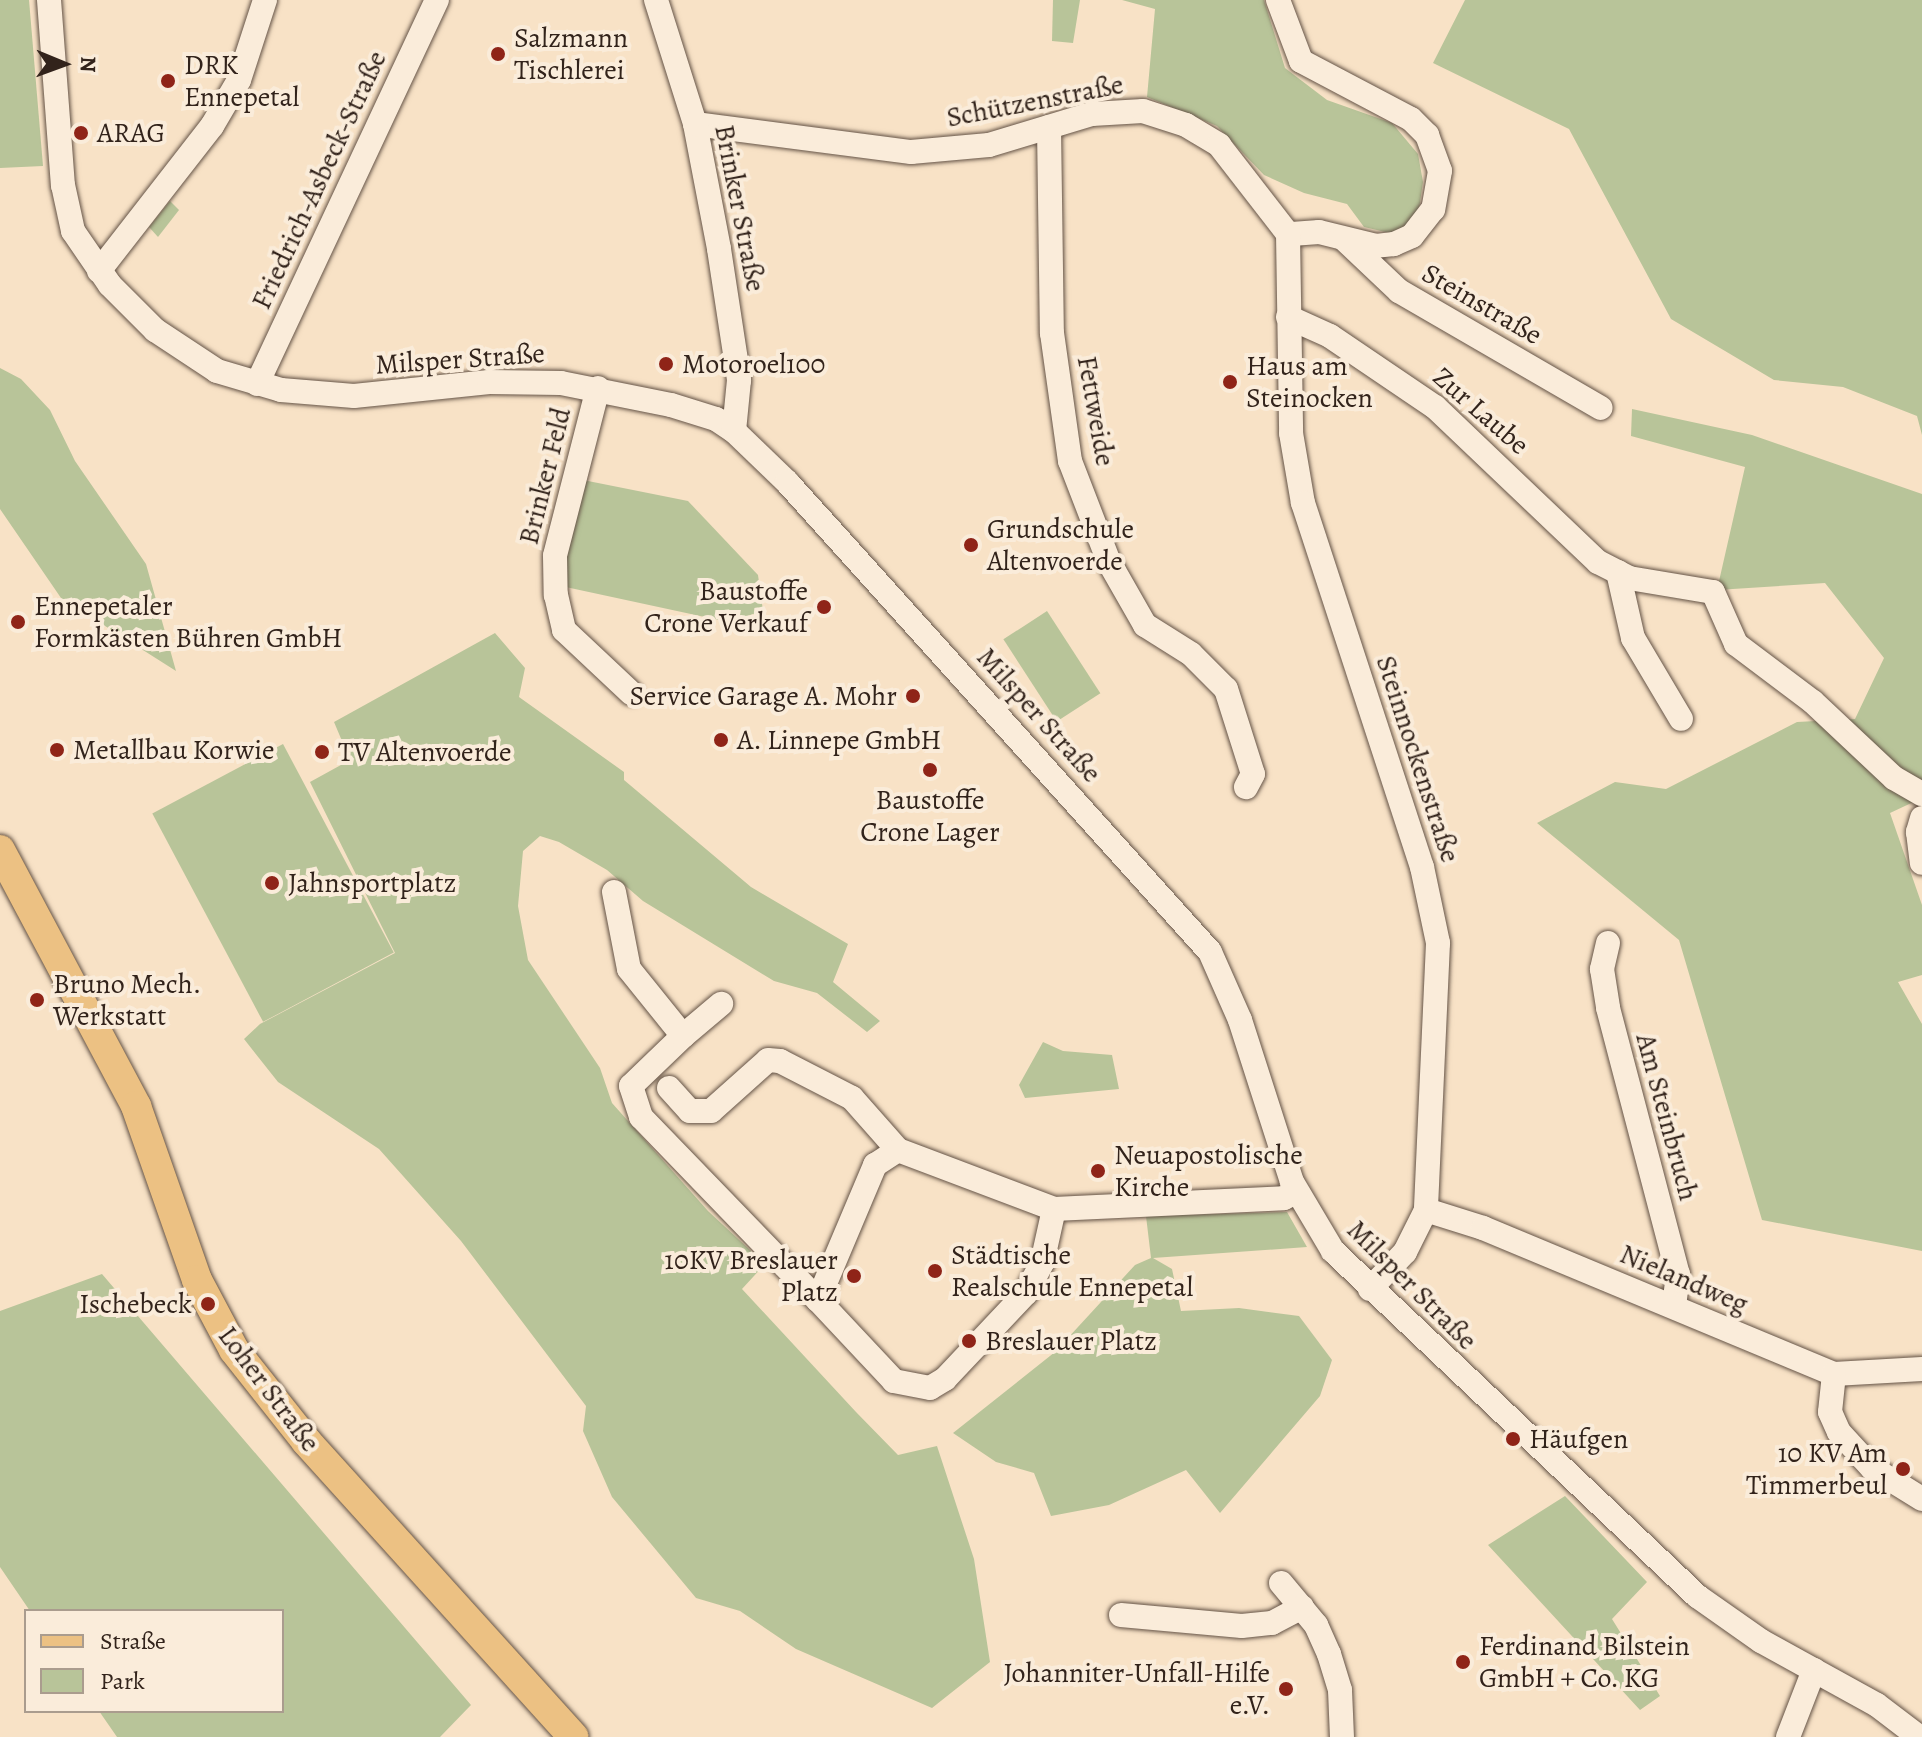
<!DOCTYPE html>
<meta charset="utf-8">
<style>
body{margin:0}
#map{position:relative;width:1922px;height:1737px;overflow:hidden;background:#f8e2c6;font-family:Alegreya,serif}
div>[style]{position:absolute}
[style*='--x']{left:calc(var(--x)*1px);top:calc(var(--y)*1px);width:calc(var(--w)*1px);rotate:calc(var(--a)*1deg)}
.green>*{inset:0;background:#b8c499;transform-origin:0 0}
.roads{filter:drop-shadow(0 0 2px #645346) drop-shadow(0 0 2px #645346)}
.minor>*{height:24px;margin:-12px;padding:0 12px;transform-origin:12px;border-radius:12px;background:#faecda}
.major>*{height:30px;margin:-15px;padding:0 15px;transform-origin:15px;border-radius:15px;background:#ecc183}
.dots>*{width:22px;height:22px;translate:-50% -50%;box-sizing:border-box;border:4px solid #faecda;border-radius:50%}
span{translate:-50% -50%;white-space:nowrap;text-align:center;line-height:1.15;-webkit-text-stroke:8px #faecda;paint-order:stroke}
.poi-label{font-size:28px;color:#32231b}
.left{translate:0 -50%;text-align:left}
.right{translate:-100% -50%;text-align:right}
.street-label{font-size:28px;color:#32231b}
.legend{position:absolute;left:24px;top:1609px;width:260px;height:104px;box-sizing:border-box;background:#faecda;border:2px solid #aa9c8e;margin:0;padding:10px 14px;list-style:none;font-size:24px;color:#32231b}
.legend li{display:flex;align-items:center;gap:16px;height:40px}
.legend b{width:40px;border:2px solid #aa9c8e}
.north{position:absolute;left:24px;top:24px;width:80px;height:80px;-webkit-text-stroke:6px #faecda;paint-order:stroke;rotate:91deg;font-size:22px;font-weight:700;line-height:32px;text-align:center;color:#32231b}
.north::after{content:'';display:block;margin:auto;width:28px;height:36px;background:#32231b;clip-path:polygon(50% 0,100% 100%,50% 72%,0 100%)}
</style>
<div id="map">
<div class="green">
<i style="clip-path:polygon(0 0,29px 0,43px 166px,0 168px)"></i>
<i style="clip-path:polygon(1053px 0,1080px 0,1073px 43px,1052px 41px)"></i>
<i style="clip-path:polygon(1122px 0,1264px 0,1285px 68px,1327px 100px,1392px 123px,1418px 154px,1423px 182px,1419px 209px,1398px 235px,1364px 227px,1347px 204px,1304px 193px,1264px 175px,1217px 126px,1147px 97px,1155px 9px)"></i>
<i style="clip-path:polygon(1465px 0,1922px 0,1922px 435px,1917px 416px,1843px 387px,1774px 380px,1671px 319px,1569px 129px,1433px 63px)"></i>
<i style="clip-path:polygon(170px 201px,179px 210px,158px 237px,149px 227px)"></i>
<i style="clip-path:polygon(0 368px,21px 379px,50px 410px,75px 461px,146px 564px,176px 671px,61px 598px,0 509px)"></i>
<i style="clip-path:polygon(1632px 409px,1752px 435px,1922px 494px,1922px 798px,1890px 813px,1922px 905px,1922px 975px,1898px 982px,1922px 1024px,1922px 1251px,1762px 1220px,1679px 940px,1537px 823px,1615px 782px,1666px 789px,1797px 722px,1855px 719px,1884px 658px,1825px 583px,1717px 590px,1745px 467px,1631px 436px)"></i>
<i style="clip-path:polygon(583px 480px,688px 501px,758px 575px,763px 611px,728px 622px,561px 586px)"></i>
<i style="left:1047px;top:611px;width:98px;height:52px;rotate:57deg"></i>
<i style="clip-path:polygon(495px 633px,525px 668px,519px 697px,624px 772px,624px 780px,751px 887px,848px 944px,833px 982px,880px 1021px,867px 1032px,817px 993px,774px 981px,643px 901px,607px 870px,559px 842px,540px 836px,523px 851px,518px 906px,528px 960px,600px 1068px,612px 1103px,708px 1211px,765px 1264px,742px 1289px,856px 1412px,898px 1455px,937px 1446px,974px 1559px,990px 1662px,932px 1708px,796px 1649px,740px 1611px,696px 1598px,612px 1497px,583px 1431px,586px 1406px,461px 1241px,379px 1149px,278px 1082px,244px 1039px,260px 1024px,395px 953px,310px 782px,350px 760px,334px 722px)"></i>
<i style="left:283px;top:744px;width:236px;height:148px;rotate:62deg"></i>
<i style="clip-path:polygon(1043px 1042px,1063px 1051px,1112px 1055px,1119px 1089px,1025px 1098px,1019px 1085px)"></i>
<i style="clip-path:polygon(1287px 1212px,1307px 1247px,1153px 1258px,1172px 1269px,1181px 1311px,1239px 1308px,1299px 1316px,1332px 1360px,1320px 1396px,1220px 1513px,1186px 1470px,1109px 1505px,1051px 1516px,1034px 1473px,996px 1462px,953px 1433px,1055px 1352px,1135px 1265px,1151px 1258px,1146px 1216px)"></i>
<i style="clip-path:polygon(102px 1274px,471px 1705px,440px 1737px,117px 1737px,99px 1711px,282px 1711px,282px 1611px,30px 1611px,0 1567px,0 1311px)"></i>
<i style="clip-path:polygon(1565px 1496px,1647px 1582px,1612px 1619px,1660px 1696px,1640px 1710px,1488px 1545px)"></i>
</div>
<div class="roads">
<div class="minor">
<i style="--x:49;--y:0;--w:186;--a:85.7"></i>
<i style="--x:63;--y:185;--w:47;--a:77.7"></i>
<i style="--x:73;--y:231;--w:65;--a:55.6"></i>
<i style="--x:110;--y:285;--w:64;--a:45"></i>
<i style="--x:155;--y:330;--w:74;--a:33.5"></i>
<i style="--x:217;--y:371;--w:67;--a:16.5"></i>
<i style="--x:281;--y:390;--w:73;--a:4.7"></i>
<i style="--x:354;--y:396;--w:136;--a:-5.9"></i>
<i style="--x:489;--y:382;--w:72;--a:0.8"></i>
<i style="--x:561;--y:383;--w:112;--a:11.3"></i>
<i style="--x:671;--y:405;--w:47;--a:17.3"></i>
<i style="--x:716;--y:419;--w:22;--a:34"></i>
<i style="--x:734;--y:431;--w:74;--a:43.9"></i>
<i style="--x:787;--y:482;--w:632;--a:48.01"></i>
<i style="--x:1210;--y:952;--w:74;--a:66.2"></i>
<i style="--x:1240;--y:1020;--w:170;--a:72.2"></i>
<i style="--x:1292;--y:1182;--w:80;--a:59.3"></i>
<i style="--x:1333;--y:1251;--w:502;--a:43.46"></i>
<i style="--x:1697;--y:1596;--w:78;--a:35.1"></i>
<i style="--x:1761;--y:1641;--w:132;--a:28.9"></i>
<i style="--x:1877;--y:1705;--w:53;--a:37.3"></i>
<i style="--x:656;--y:0;--w:130;--a:72.5"></i>
<i style="--x:695;--y:124;--w:127;--a:79.1"></i>
<i style="--x:719;--y:249;--w:133;--a:81.3"></i>
<i style="--x:739;--y:380;--w:51;--a:95.6"></i>
<i style="--x:1278;--y:0;--w:65;--a:69.3"></i>
<i style="--x:1301;--y:61;--w:124;--a:27.8"></i>
<i style="--x:1411;--y:119;--w:23;--a:45"></i>
<i style="--x:1427;--y:135;--w:38;--a:70"></i>
<i style="--x:1440;--y:171;--w:39;--a:100"></i>
<i style="--x:1433;--y:209;--w:34;--a:128"></i>
<i style="--x:1412;--y:236;--w:20;--a:156"></i>
<i style="--x:1394;--y:244;--w:18;--a:174"></i>
<i style="--x:1376;--y:246;--w:59;--a:-166.2"></i>
<i style="--x:1319;--y:232;--w:31;--a:176"></i>
<i style="--x:695;--y:124;--w:218;--a:7.4"></i>
<i style="--x:911;--y:152;--w:78;--a:-5.1"></i>
<i style="--x:989;--y:145;--w:108;--a:-16.8"></i>
<i style="--x:1092;--y:114;--w:51;--a:-3.4"></i>
<i style="--x:1143;--y:111;--w:45;--a:18"></i>
<i style="--x:1186;--y:125;--w:39;--a:31"></i>
<i style="--x:1219;--y:145;--w:113;--a:52.2"></i>
<i style="--x:1049;--y:127;--w:206;--a:89.2"></i>
<i style="--x:1052;--y:333;--w:129;--a:82"></i>
<i style="--x:1070;--y:461;--w:108;--a:68.9"></i>
<i style="--x:1109;--y:562;--w:73;--a:60.3"></i>
<i style="--x:1145;--y:625;--w:54;--a:32.2"></i>
<i style="--x:1191;--y:654;--w:49;--a:45"></i>
<i style="--x:1226;--y:689;--w:89;--a:72.4"></i>
<i style="--x:1253;--y:774;--w:15;--a:118"></i>
<i style="--x:1288;--y:234;--w:199;--a:89.1"></i>
<i style="--x:1291;--y:433;--w:71;--a:80.3"></i>
<i style="--x:1303;--y:503;--w:383;--a:71.9"></i>
<i style="--x:1422;--y:867;--w:78;--a:78.1"></i>
<i style="--x:1438;--y:943;--w:267;--a:92.6"></i>
<i style="--x:1426;--y:1210;--w:47;--a:116.6"></i>
<i style="--x:1405;--y:1252;--w:51;--a:133.4"></i>
<i style="--x:1344;--y:239;--w:76;--a:43.4"></i>
<i style="--x:1399;--y:291;--w:233;--a:30.1"></i>
<i style="--x:99;--y:271;--w:184;--a:-52.1"></i>
<i style="--x:212;--y:126;--w:53;--a:-59.6"></i>
<i style="--x:239;--y:80;--w:84;--a:-72"></i>
<i style="--x:1288;--y:317;--w:46;--a:24.3"></i>
<i style="--x:1330;--y:336;--w:127;--a:34.1"></i>
<i style="--x:1435;--y:407;--w:225;--a:43.6"></i>
<i style="--x:1598;--y:562;--w:35;--a:27"></i>
<i style="--x:1629;--y:578;--w:85;--a:9.5"></i>
<i style="--x:1713;--y:592;--w:57;--a:66.1"></i>
<i style="--x:1736;--y:644;--w:96;--a:37"></i>
<i style="--x:1813;--y:702;--w:111;--a:43.2"></i>
<i style="--x:1894;--y:778;--w:32;--a:30"></i>
<i style="--x:257;--y:384;--w:424;--a:-64.9"></i>
<i style="--x:598;--y:388;--w:173;--a:104.4"></i>
<i style="--x:555;--y:556;--w:39;--a:89"></i>
<i style="--x:556;--y:595;--w:36;--a:77"></i>
<i style="--x:564;--y:630;--w:92;--a:43.2"></i>
<i style="--x:1618;--y:572;--w:68;--a:77.2"></i>
<i style="--x:1633;--y:638;--w:94;--a:59.3"></i>
<i style="--x:1922;--y:818;--w:15;--a:106"></i>
<i style="--x:1918;--y:832;--w:31;--a:83"></i>
<i style="--x:614;--y:892;--w:78;--a:79"></i>
<i style="--x:629;--y:969;--w:86;--a:51.1"></i>
<i style="--x:683;--y:1036;--w:72;--a:136.1"></i>
<i style="--x:631;--y:1086;--w:33;--a:72"></i>
<i style="--x:641;--y:1117;--w:255;--a:46"></i>
<i style="--x:1608;--y:943;--w:27;--a:103"></i>
<i style="--x:1602;--y:969;--w:39;--a:81"></i>
<i style="--x:1608;--y:1008;--w:275;--a:75.3"></i>
<i style="--x:1678;--y:1274;--w:32;--a:97"></i>
<i style="--x:683;--y:1036;--w:50;--a:-40.1"></i>
<i style="--x:669;--y:1088;--w:31;--a:48"></i>
<i style="--x:690;--y:1111;--w:21;--a:0"></i>
<i style="--x:711;--y:1111;--w:76;--a:-41.8"></i>
<i style="--x:768;--y:1060;--w:12;--a:5"></i>
<i style="--x:780;--y:1061;--w:81;--a:27.2"></i>
<i style="--x:852;--y:1098;--w:69;--a:48.5"></i>
<i style="--x:1054;--y:1209;--w:55;--a:102.5"></i>
<i style="--x:1042;--y:1263;--w:34;--a:118"></i>
<i style="--x:1026;--y:1293;--w:118;--a:133.3"></i>
<i style="--x:945;--y:1379;--w:17;--a:149"></i>
<i style="--x:930;--y:1388;--w:37;--a:-169"></i>
<i style="--x:894;--y:1381;--w:111;--a:-133.2"></i>
<i style="--x:818;--y:1300;--w:147;--a:-67.1"></i>
<i style="--x:875;--y:1165;--w:27;--a:-33"></i>
<i style="--x:898;--y:1150;--w:167;--a:20.7"></i>
<i style="--x:1054;--y:1209;--w:230;--a:-2.7"></i>
<i style="--x:1284;--y:1198;--w:13;--a:-27"></i>
<i style="--x:1426;--y:1210;--w:60;--a:17.5"></i>
<i style="--x:1483;--y:1228;--w:380;--a:22.6"></i>
<i style="--x:1834;--y:1374;--w:88;--a:-3.3"></i>
<i style="--x:1834;--y:1374;--w:38;--a:96"></i>
<i style="--x:1830;--y:1412;--w:22;--a:66"></i>
<i style="--x:1839;--y:1432;--w:49;--a:47.5"></i>
<i style="--x:1872;--y:1468;--w:59;--a:31.8"></i>
<i style="--x:1281;--y:1583;--w:55;--a:50.2"></i>
<i style="--x:1316;--y:1625;--w:32;--a:66"></i>
<i style="--x:1329;--y:1654;--w:38;--a:73"></i>
<i style="--x:1340;--y:1690;--w:47;--a:87.6"></i>
<i style="--x:1121;--y:1615;--w:121;--a:5.2"></i>
<i style="--x:1242;--y:1626;--w:30;--a:-6"></i>
<i style="--x:1272;--y:1623;--w:34;--a:-28"></i>
<i style="--x:1788;--y:1737;--w:72;--a:-68.8"></i>
</div>
<div class="major">
<i style="--x:0;--y:850;--w:290;--a:62"></i>
<i style="--x:136;--y:1106;--w:184;--a:70.7"></i>
<i style="--x:197;--y:1280;--w:79;--a:62.1"></i>
<i style="--x:234;--y:1350;--w:116;--a:51.6"></i>
<i style="--x:306;--y:1441;--w:399;--a:47.9"></i>
</div>
</div>
<div class="dots">
<i style="left:498px;top:54px;background:#8f2418"></i>
<i style="left:168px;top:81px;background:#8f2418"></i>
<i style="left:81px;top:133px;background:#8f2418"></i>
<i style="left:666px;top:364px;background:#8f2418"></i>
<i style="left:1230px;top:382px;background:#8f2418"></i>
<i style="left:971px;top:545px;background:#8f2418"></i>
<i style="left:824px;top:607px;background:#8f2418"></i>
<i style="left:18px;top:622px;background:#8f2418"></i>
<i style="left:913px;top:696px;background:#8f2418"></i>
<i style="left:721px;top:740px;background:#8f2418"></i>
<i style="left:57px;top:750px;background:#8f2418"></i>
<i style="left:322px;top:752px;background:#8f2418"></i>
<i style="left:930px;top:770px;background:#8f2418"></i>
<i style="left:272px;top:883px;background:#8f2418"></i>
<i style="left:37px;top:1000px;background:#8f2418"></i>
<i style="left:1098px;top:1171px;background:#8f2418"></i>
<i style="left:935px;top:1271px;background:#8f2418"></i>
<i style="left:854px;top:1276px;background:#8f2418"></i>
<i style="left:208px;top:1304px;background:#8f2418"></i>
<i style="left:969px;top:1341px;background:#8f2418"></i>
<i style="left:1513px;top:1439px;background:#8f2418"></i>
<i style="left:1903px;top:1469px;background:#8f2418"></i>
<i style="left:1463px;top:1662px;background:#8f2418"></i>
<i style="left:1286px;top:1689px;background:#8f2418"></i>
</div>
<div class="poi-label">
<span class="left" style="left:514px;top:54px">Salzmann<br>Tischlerei</span>
<span class="left" style="left:184px;top:81px">DRK<br>Ennepetal</span>
<span class="left" style="left:97px;top:133px">ARAG</span>
<span class="left" style="left:682px;top:364px">Motoroel100</span>
<span class="left" style="left:1246px;top:382px">Haus am<br>Steinocken</span>
<span class="left" style="left:987px;top:545px">Grundschule<br>Altenvoerde</span>
<span class="right" style="left:808px;top:607px">Baustoffe<br>Crone Verkauf</span>
<span class="left" style="left:34px;top:622px">Ennepetaler<br>Formkästen Bühren GmbH</span>
<span class="right" style="left:897px;top:696px">Service Garage A. Mohr</span>
<span class="left" style="left:737px;top:740px">A. Linnepe GmbH</span>
<span class="left" style="left:73px;top:750px">Metallbau Korwie</span>
<span class="left" style="left:338px;top:752px">TV Altenvoerde</span>
<span style="left:930px;top:816px">Baustoffe<br>Crone Lager</span>
<span class="left" style="left:288px;top:883px">Jahnsportplatz</span>
<span class="left" style="left:53px;top:1000px">Bruno Mech.<br>Werkstatt</span>
<span class="left" style="left:1114px;top:1171px">Neuapostolische<br>Kirche</span>
<span class="left" style="left:951px;top:1271px">Städtische<br>Realschule Ennepetal</span>
<span class="right" style="left:838px;top:1276px">10KV Breslauer<br>Platz</span>
<span class="right" style="left:192px;top:1304px">Ischebeck</span>
<span class="left" style="left:985px;top:1341px">Breslauer Platz</span>
<span class="left" style="left:1529px;top:1439px">Häufgen</span>
<span class="right" style="left:1887px;top:1469px">10 KV Am<br>Timmerbeul</span>
<span class="left" style="left:1479px;top:1662px">Ferdinand Bilstein<br>GmbH + Co. KG</span>
<span class="right" style="left:1270px;top:1689px">Johanniter-Unfall-Hilfe<br>e.V.</span>
</div>
<div class="street-label">
<span style="left:1035px;top:101px;rotate:-11deg">Schützenstraße</span>
<span style="left:319px;top:180px;rotate:-65deg">Friedrich-Asbeck-Straße</span>
<span style="left:740px;top:208px;rotate:79deg">Brinker Straße</span>
<span style="left:1482px;top:304px;rotate:30deg">Steinstraße</span>
<span style="left:460px;top:359px;rotate:-4deg">Milsper Straße</span>
<span style="left:1096px;top:411px;rotate:80deg">Fettweide</span>
<span style="left:1481px;top:411px;rotate:41deg">Zur Laube</span>
<span style="left:545px;top:476px;rotate:-76deg">Brinker Feld</span>
<span style="left:1039px;top:715px;rotate:48deg">Milsper Straße</span>
<span style="left:1418px;top:759px;rotate:72deg">Steinnockenstraße</span>
<span style="left:1667px;top:1117px;rotate:75deg">Am Steinbruch</span>
<span style="left:1684px;top:1279px;rotate:23deg">Nielandweg</span>
<span style="left:1412px;top:1285px;rotate:45deg">Milsper Straße</span>
<span style="left:269px;top:1389px;rotate:53deg">Loher Straße</span>
</div>
<ul class="legend">
<li><b style="height:10px;background:#ecc183"></b>Straße</li>
<li><b style="height:22px;background:#b8c499"></b>Park</li>
</ul>
<div class="north">N</div>
</div>
